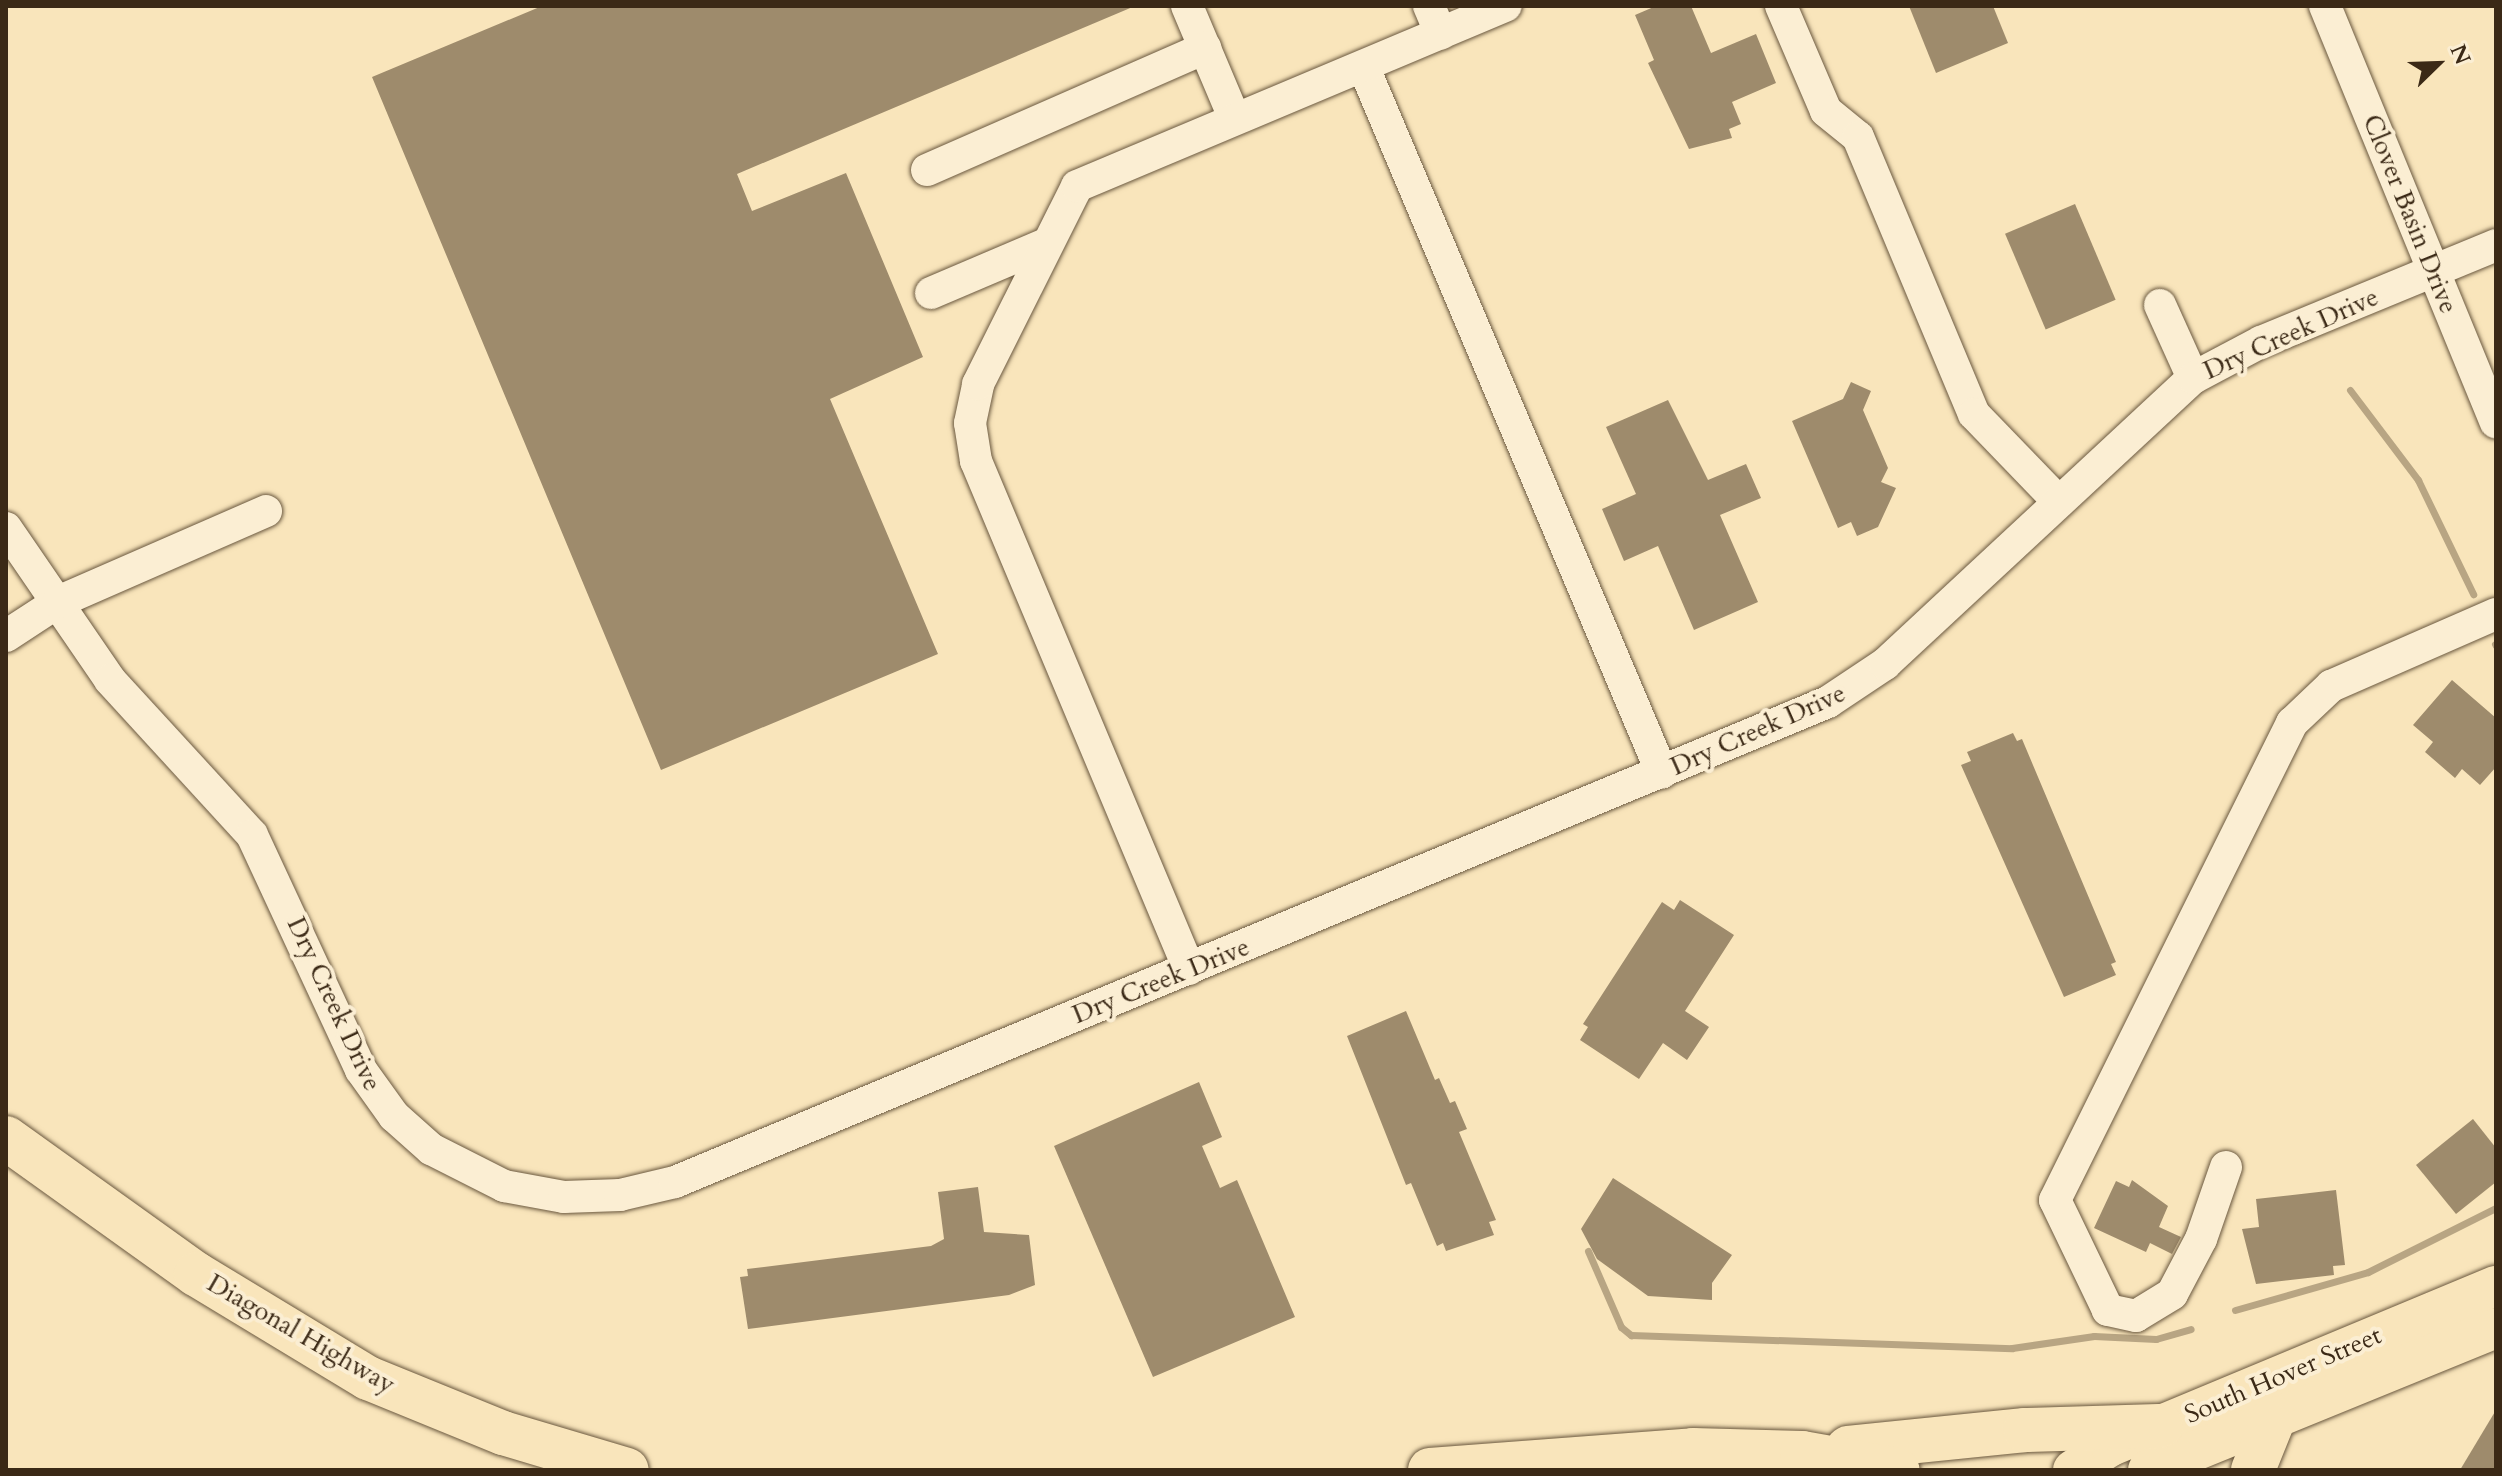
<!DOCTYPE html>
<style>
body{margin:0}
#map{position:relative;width:2502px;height:1476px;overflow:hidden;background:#f9e5bb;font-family:Cardo,serif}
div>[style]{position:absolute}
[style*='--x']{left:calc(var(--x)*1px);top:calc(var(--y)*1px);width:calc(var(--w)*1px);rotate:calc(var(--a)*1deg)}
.stream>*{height:7px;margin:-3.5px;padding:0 3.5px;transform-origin:3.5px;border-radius:3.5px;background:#b8a583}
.building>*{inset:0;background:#9e8b6c;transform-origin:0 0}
.roads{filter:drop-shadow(0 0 2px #6a583f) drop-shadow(0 0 2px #6a583f)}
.minor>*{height:32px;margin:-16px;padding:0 16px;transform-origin:16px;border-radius:16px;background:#fbeed3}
.major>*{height:40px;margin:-20px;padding:0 20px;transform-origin:20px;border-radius:20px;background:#f9e5bb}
.highway>*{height:44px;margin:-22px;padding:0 22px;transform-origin:22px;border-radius:22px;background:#f9e5bb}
span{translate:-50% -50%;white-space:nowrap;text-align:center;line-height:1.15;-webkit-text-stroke:8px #fbeed3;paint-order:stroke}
.street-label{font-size:26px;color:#3b2916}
.frame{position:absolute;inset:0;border:8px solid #3b2916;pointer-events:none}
.north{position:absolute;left:2398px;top:24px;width:80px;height:80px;-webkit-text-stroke:6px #fbeed3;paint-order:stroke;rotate:67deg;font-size:22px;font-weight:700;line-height:32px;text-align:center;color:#3b2916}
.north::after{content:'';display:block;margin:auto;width:28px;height:36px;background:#3b2916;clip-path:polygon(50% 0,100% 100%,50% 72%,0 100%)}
</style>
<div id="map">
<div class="stream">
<i style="--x:2350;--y:390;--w:113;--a:52.9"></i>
<i style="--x:2418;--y:480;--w:127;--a:64.2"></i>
<i style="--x:2495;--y:644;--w:2;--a:63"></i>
<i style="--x:1588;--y:1251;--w:83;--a:66.5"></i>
<i style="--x:1621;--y:1327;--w:13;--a:39"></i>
<i style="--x:1631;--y:1335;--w:381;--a:2"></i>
<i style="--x:2012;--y:1348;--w:83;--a:-8.3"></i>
<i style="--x:2094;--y:1336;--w:62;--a:2.8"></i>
<i style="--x:2156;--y:1339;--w:36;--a:-16"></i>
<i style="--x:2235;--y:1310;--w:138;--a:-15.9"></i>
<i style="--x:2368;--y:1272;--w:143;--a:-26.6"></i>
</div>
<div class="building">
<i style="clip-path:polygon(542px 6px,1135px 6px,737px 174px,752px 211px,846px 173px,923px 357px,830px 399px,938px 654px,661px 770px,372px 77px)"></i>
<i style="clip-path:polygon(1656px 6px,1691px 6px,1711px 53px,1756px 34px,1776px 83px,1732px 102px,1741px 124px,1729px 129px,1732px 138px,1689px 149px,1648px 63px,1654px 60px,1635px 15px)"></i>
<i style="clip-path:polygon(1909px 6px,1993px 6px,2008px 43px,1936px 73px)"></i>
<i style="left:2075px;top:204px;width:104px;height:76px;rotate:67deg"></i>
<i style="clip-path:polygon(1851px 382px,1871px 391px,1863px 410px,1888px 468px,1881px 482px,1896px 488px,1878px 527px,1857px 536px,1851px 522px,1838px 528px,1792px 421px,1843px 399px)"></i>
<i style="clip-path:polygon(1668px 400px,1708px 480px,1746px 464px,1761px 498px,1720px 515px,1758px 602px,1694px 630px,1658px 546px,1624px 561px,1602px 509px,1636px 494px,1606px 427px)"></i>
<i style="clip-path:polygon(2452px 680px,2496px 718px,2496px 767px,2480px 785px,2462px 769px,2455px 778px,2425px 752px,2433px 742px,2413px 725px)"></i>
<i style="clip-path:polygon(2013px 733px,2017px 741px,2022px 739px,2116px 962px,2111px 964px,2116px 975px,2064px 997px,1961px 765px,1971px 761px,1967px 752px)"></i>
<i style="clip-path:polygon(1680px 900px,1734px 935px,1685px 1011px,1709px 1027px,1687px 1060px,1663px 1043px,1639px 1079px,1580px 1040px,1588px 1027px,1583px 1024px,1662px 902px,1674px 910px)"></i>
<i style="clip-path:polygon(1406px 1011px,1435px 1080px,1439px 1078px,1450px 1103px,1455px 1101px,1467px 1129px,1459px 1132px,1496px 1220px,1489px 1222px,1494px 1235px,1446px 1251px,1443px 1243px,1437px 1246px,1411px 1183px,1406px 1185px,1347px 1036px)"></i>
<i style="clip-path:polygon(1199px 1082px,1222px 1137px,1202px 1146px,1220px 1188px,1237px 1180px,1295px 1317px,1153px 1377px,1054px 1146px)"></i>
<i style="clip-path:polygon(2473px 1119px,2496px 1148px,2496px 1182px,2456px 1214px,2416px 1165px)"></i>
<i style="clip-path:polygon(1613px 1178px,1732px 1255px,1712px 1283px,1712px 1300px,1648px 1296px,1597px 1259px,1581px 1229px)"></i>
<i style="clip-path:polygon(2132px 1180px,2168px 1206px,2159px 1227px,2181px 1237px,2172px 1254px,2150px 1243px,2146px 1252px,2094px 1228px,2116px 1181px,2129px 1187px)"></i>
<i style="clip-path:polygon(978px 1187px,984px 1232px,1029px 1235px,1035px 1285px,1009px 1295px,748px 1329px,740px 1277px,748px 1276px,747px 1269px,931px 1246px,944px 1239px,938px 1192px)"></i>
<i style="clip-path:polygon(2336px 1190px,2345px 1265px,2333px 1266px,2334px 1275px,2256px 1284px,2242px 1229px,2259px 1227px,2256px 1199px)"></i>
<i style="clip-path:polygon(2496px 1410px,2496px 1470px,2460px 1470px)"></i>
</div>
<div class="roads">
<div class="minor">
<i style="--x:1187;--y:6;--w:118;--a:67.1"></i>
<i style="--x:1429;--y:6;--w:30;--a:67"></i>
<i style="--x:1781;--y:6;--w:114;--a:66.8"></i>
<i style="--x:1826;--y:111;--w:41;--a:39.1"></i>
<i style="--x:1858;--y:137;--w:300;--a:67.3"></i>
<i style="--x:1974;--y:414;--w:121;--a:46"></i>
<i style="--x:2325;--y:6;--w:450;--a:67.7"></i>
<i style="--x:1364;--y:68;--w:765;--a:67.09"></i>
<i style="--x:927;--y:170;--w:304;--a:-23.7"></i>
<i style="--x:931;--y:293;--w:125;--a:-23.1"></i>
<i style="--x:2160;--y:305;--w:80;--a:65.7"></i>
<i style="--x:6;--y:528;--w:184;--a:55.6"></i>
<i style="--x:110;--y:680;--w:210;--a:47.5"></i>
<i style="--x:252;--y:835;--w:259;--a:65.1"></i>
<i style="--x:361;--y:1070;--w:57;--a:54.3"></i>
<i style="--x:394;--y:1116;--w:50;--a:41.7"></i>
<i style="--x:431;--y:1149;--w:82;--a:26.9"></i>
<i style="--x:504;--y:1186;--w:61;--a:10.4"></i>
<i style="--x:564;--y:1197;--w:56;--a:-2"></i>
<i style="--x:620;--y:1195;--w:57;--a:-13.3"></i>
<i style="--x:675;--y:1182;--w:1249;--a:-22.6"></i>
<i style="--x:1828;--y:702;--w:69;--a:-33.7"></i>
<i style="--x:1885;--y:664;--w:420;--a:-42.9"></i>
<i style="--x:2193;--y:378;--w:77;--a:-27.9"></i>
<i style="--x:2261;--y:342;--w:254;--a:-22.4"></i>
<i style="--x:6;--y:636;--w:62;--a:-33.2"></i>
<i style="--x:58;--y:602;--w:227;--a:-23.6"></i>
<i style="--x:1189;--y:969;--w:551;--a:-112.75"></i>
<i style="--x:976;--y:461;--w:38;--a:-99"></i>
<i style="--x:970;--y:423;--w:40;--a:-78"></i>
<i style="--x:978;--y:384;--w:221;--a:-63.4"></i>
<i style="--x:1077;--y:186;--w:465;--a:-22.8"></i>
<i style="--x:2226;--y:1167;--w:76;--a:109.1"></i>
<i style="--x:2201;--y:1239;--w:62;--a:117.8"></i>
<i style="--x:2172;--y:1294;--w:42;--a:148.6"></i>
<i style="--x:2136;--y:1316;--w:29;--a:-168"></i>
<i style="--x:2108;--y:1310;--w:122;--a:-115.7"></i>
<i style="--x:2055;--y:1200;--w:533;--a:-63.58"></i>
<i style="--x:2292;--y:723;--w:54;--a:-43.5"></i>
<i style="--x:2331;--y:686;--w:180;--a:-23.6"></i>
</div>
<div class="major">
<i style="--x:2073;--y:1470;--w:45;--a:-32.3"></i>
<i style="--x:2111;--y:1446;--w:417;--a:-22.6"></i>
<i style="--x:2148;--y:1470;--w:376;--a:-22.2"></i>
</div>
<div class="highway">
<i style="--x:6;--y:1138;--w:234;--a:35.6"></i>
<i style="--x:196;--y:1274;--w:201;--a:31.2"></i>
<i style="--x:368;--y:1378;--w:146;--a:22.2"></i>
<i style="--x:503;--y:1433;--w:129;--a:16.6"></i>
<i style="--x:1848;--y:1448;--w:178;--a:-5.8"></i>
<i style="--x:2025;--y:1430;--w:136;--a:-1.7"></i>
<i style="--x:1430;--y:1470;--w:264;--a:-4.3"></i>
<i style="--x:1693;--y:1450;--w:109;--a:1.6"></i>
<i style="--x:1802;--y:1453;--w:97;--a:10.1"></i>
<i style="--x:2253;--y:1470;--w:56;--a:-68"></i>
</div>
</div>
<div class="street-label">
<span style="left:2410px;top:214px;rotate:68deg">Clover Basin Drive</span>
<span style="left:2291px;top:334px;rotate:-24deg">Dry Creek Drive</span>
<span style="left:1758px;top:730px;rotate:-24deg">Dry Creek Drive</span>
<span style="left:1161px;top:981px;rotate:-22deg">Dry Creek Drive</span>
<span style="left:334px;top:1004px;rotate:65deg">Dry Creek Drive</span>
<span style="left:301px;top:1334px;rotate:30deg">Diagonal Highway</span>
<span style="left:2283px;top:1375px;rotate:-23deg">South Hover Street</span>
</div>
<div class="frame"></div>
<div class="north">N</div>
</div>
